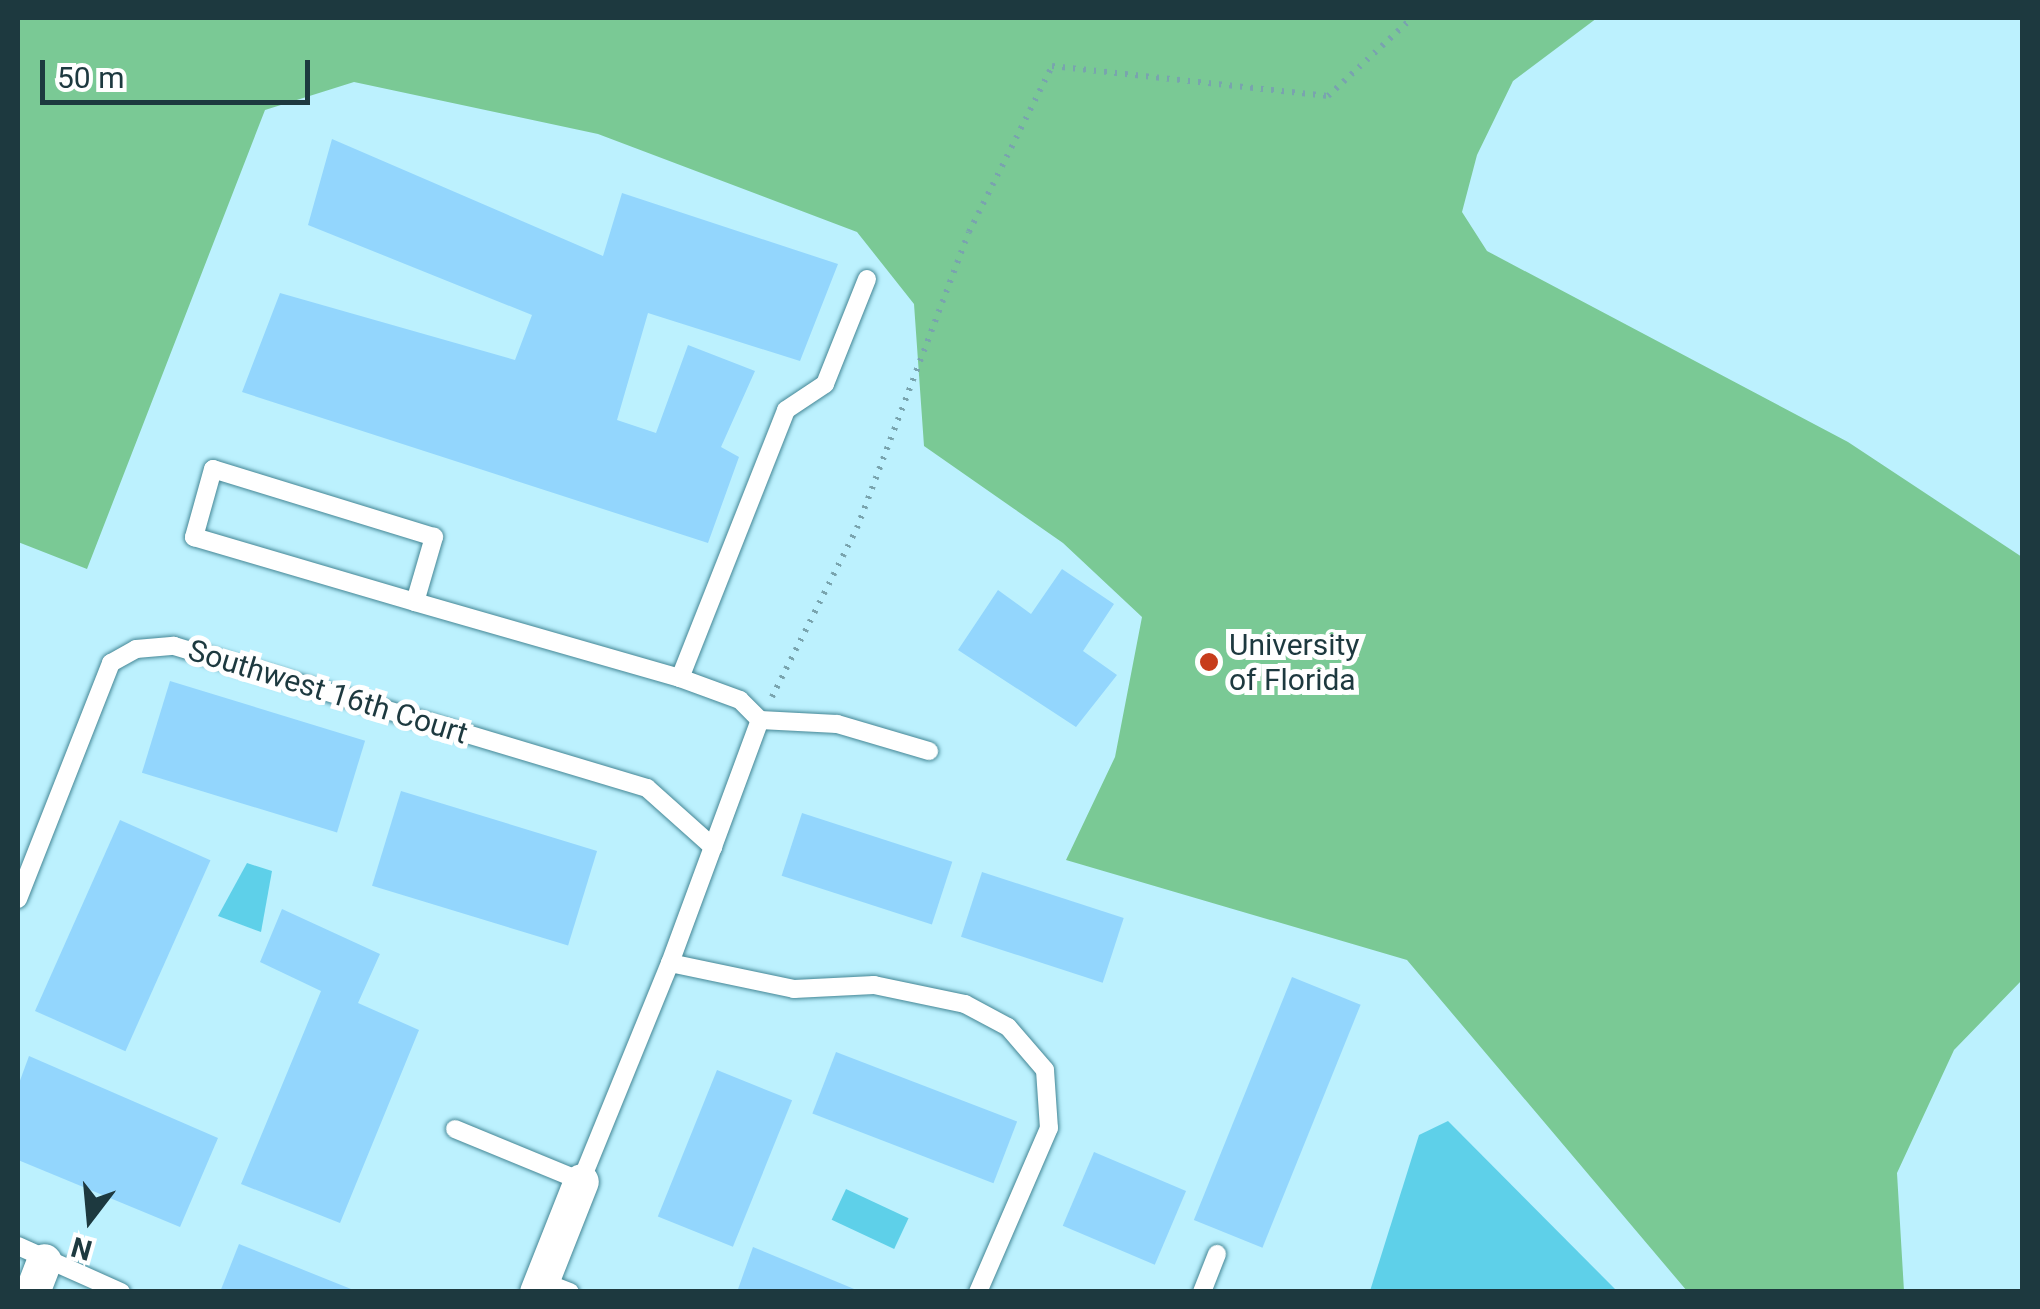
<!DOCTYPE html>
<style>
body{margin:0}
#map{position:relative;width:2040px;height:1309px;overflow:hidden;background:#bcf1fe;font-family:Roboto,sans-serif}
div>[style]{position:absolute}
[style*='--x']{left:calc(var(--x)*1px);top:calc(var(--y)*1px);width:calc(var(--w)*1px);rotate:calc(var(--a)*1deg)}
.forest>*{inset:0;background:#7ac995}
.water>*{inset:0;background:#5ed0e9;transform-origin:0 0}
.building>*{inset:0;background:#93d6fd;transform-origin:0 0}
.path>*{height:6px;margin-top:-3px;transform-origin:0;background:repeating-linear-gradient(90deg,#79a4ae 0 2.5px,transparent 0 10.5px)}
.roads{filter:drop-shadow(0 0 2px #448695) drop-shadow(0 0 2px #448695)}
.lane>*{height:18px;margin:-9px;padding:0 9px;transform-origin:9px;border-radius:9px;background:#fff}
.street>*{height:35px;margin:-17.5px;padding:0 17.5px;transform-origin:17.5px;border-radius:17.5px;background:#fff}
.dots>*{width:28px;height:28px;translate:-50% -50%;box-sizing:border-box;border:5px solid #fff;border-radius:50%}
span{translate:-50% -50%;white-space:nowrap;text-align:center;line-height:1.15;-webkit-text-stroke:10px #fff;paint-order:stroke}
.poi-label{font-size:30px;color:#1d393f}
.left{translate:0 -50%;text-align:left}
.street-label{font-size:30px;color:#1d393f}
.frame{position:absolute;inset:0;border:20px solid #1d393f;pointer-events:none}
.north{position:absolute;left:40px;top:1169px;width:100px;height:100px;-webkit-text-stroke:8px #fff;paint-order:stroke;rotate:196deg;font-size:28px;font-weight:700;line-height:40px;text-align:center;color:#1d393f}
.north::after{content:'';display:block;margin:auto;width:35px;height:45px;background:#1d393f;clip-path:polygon(50% 0,100% 100%,50% 72%,0 100%)}
.scale{position:absolute;left:40px;top:60px;width:270px;height:45px;box-sizing:border-box;border:5px solid #1d393f;border-top:0;padding-left:12px;font-size:30px;line-height:35px;white-space:nowrap;color:#1d393f;-webkit-text-stroke:8px #fff;paint-order:stroke}
</style>
<div id="map">
<div class="forest">
<i style="clip-path:polygon(18px 18px,1597px 18px,1513px 81px,1477px 155px,1462px 212px,1487px 251px,1848px 442px,2022px 557px,2022px 980px,1954px 1050px,1897px 1173px,1904px 1291px,1687px 1291px,1407px 960px,1066px 860px,1115px 757px,1142px 617px,1063px 543px,924px 446px,914px 304px,857px 232px,598px 134px,354px 82px,265px 110px,87px 569px,18px 542px)"></i>
</div>
<div class="water">
<i style="clip-path:polygon(247px 863px,272px 871px,261px 932px,218px 916px)"></i>
<i style="clip-path:polygon(1448px 1121px,1617px 1291px,1370px 1291px,1419px 1135px)"></i>
<i style="left:846px;top:1189px;width:69px;height:34px;rotate:25deg"></i>
</div>
<div class="building">
<i style="clip-path:polygon(332px 139px,603px 256px,622px 193px,838px 264px,800px 361px,648px 313px,617px 420px,656px 433px,688px 345px,755px 371px,721px 447px,739px 457px,708px 543px,242px 392px,280px 293px,515px 360px,532px 315px,308px 225px)"></i>
<i style="clip-path:polygon(1062px 569px,1114px 604px,1083px 651px,1117px 675px,1076px 727px,958px 650px,998px 590px,1031px 614px)"></i>
<i style="left:170px;top:681px;width:204px;height:96px;rotate:17deg"></i>
<i style="left:401px;top:791px;width:205px;height:99px;rotate:17deg"></i>
<i style="left:802px;top:813px;width:158px;height:66px;rotate:18deg"></i>
<i style="left:120px;top:820px;width:99px;height:209px;rotate:24deg"></i>
<i style="left:982px;top:872px;width:149px;height:68px;rotate:18deg"></i>
<i style="clip-path:polygon(282px 909px,380px 954px,358px 1003px,419px 1030px,340px 1223px,241px 1184px,321px 991px,260px 962px)"></i>
<i style="left:1292px;top:977px;width:74px;height:262px;rotate:22deg"></i>
<i style="left:836px;top:1052px;width:194px;height:66px;rotate:21deg"></i>
<i style="clip-path:polygon(29px 1056px,218px 1138px,180px 1227px,18px 1160px,18px 1086px)"></i>
<i style="left:717px;top:1070px;width:81px;height:158px;rotate:22deg"></i>
<i style="left:1094px;top:1152px;width:100px;height:80px;rotate:23deg"></i>
<i style="clip-path:polygon(239px 1244px,356px 1291px,356px 1292px,220px 1292px)"></i>
<i style="clip-path:polygon(753px 1247px,859px 1291px,859px 1292px,737px 1292px)"></i>
</div>
<div class="path">
<i style="--x:772;--y:697;--w:189;--a:-63.3"></i>
<i style="--x:857;--y:528;--w:316;--a:-69.3"></i>
<i style="--x:969;--y:232;--w:186;--a:-63.4"></i>
<i style="--x:1052;--y:66;--w:278;--a:6.2"></i>
<i style="--x:1328;--y:96;--w:115;--a:-42.9"></i>
</div>
<div class="roads">
<div class="lane">
<i style="--x:415;--y:602;--w:68;--a:-73.7"></i>
<i style="--x:434;--y:537;--w:231;--a:-162.9"></i>
<i style="--x:213;--y:469;--w:71;--a:105.6"></i>
<i style="--x:194;--y:537;--w:230;--a:16.4"></i>
<i style="--x:415;--y:602;--w:276;--a:16"></i>
<i style="--x:680;--y:678;--w:64;--a:20.1"></i>
<i style="--x:740;--y:700;--w:28;--a:45"></i>
<i style="--x:760;--y:720;--w:77;--a:3"></i>
<i style="--x:837;--y:724;--w:96;--a:16.4"></i>
<i style="--x:680;--y:678;--w:288;--a:-68.4"></i>
<i style="--x:786;--y:410;--w:47;--a:-33.7"></i>
<i style="--x:825;--y:384;--w:113;--a:-68.2"></i>
<i style="--x:18;--y:899;--w:254;--a:-68.5"></i>
<i style="--x:111;--y:663;--w:29;--a:-29"></i>
<i style="--x:136;--y:649;--w:38;--a:-5"></i>
<i style="--x:174;--y:646;--w:494;--a:16.7"></i>
<i style="--x:647;--y:788;--w:89;--a:41.8"></i>
<i style="--x:670;--y:963;--w:259;--a:-69.7"></i>
<i style="--x:455;--y:1129;--w:136;--a:22.4"></i>
<i style="--x:581;--y:1181;--w:235;--a:-67.8"></i>
<i style="--x:670;--y:963;--w:127;--a:11.8"></i>
<i style="--x:794;--y:989;--w:80;--a:-2.9"></i>
<i style="--x:874;--y:985;--w:93;--a:11.8"></i>
<i style="--x:965;--y:1004;--w:49;--a:28.1"></i>
<i style="--x:1008;--y:1027;--w:57;--a:49.3"></i>
<i style="--x:1045;--y:1070;--w:58;--a:86.1"></i>
<i style="--x:1049;--y:1128;--w:179;--a:113.4"></i>
<i style="--x:18;--y:1246;--w:113;--a:24.1"></i>
<i style="--x:541;--y:1281;--w:31;--a:21"></i>
<i style="--x:1202;--y:1292;--w:41;--a:-68.5"></i>
</div>
<div class="street">
<i style="--x:32;--y:1292;--w:33;--a:-69"></i>
<i style="--x:537;--y:1292;--w:119;--a:-68.4"></i>
</div>
</div>
<div class="dots">
<i style="left:1209px;top:662px;background:#c73d1c"></i>
</div>
<div class="poi-label">
<span class="left" style="left:1229px;top:662px">University<br>of Florida</span>
</div>
<div class="street-label">
<span style="left:328px;top:692px;rotate:17deg">Southwest 16th Court</span>
</div>
<div class="frame"></div>
<div class="north">N</div>
<div class="scale">50 m</div>
</div>
